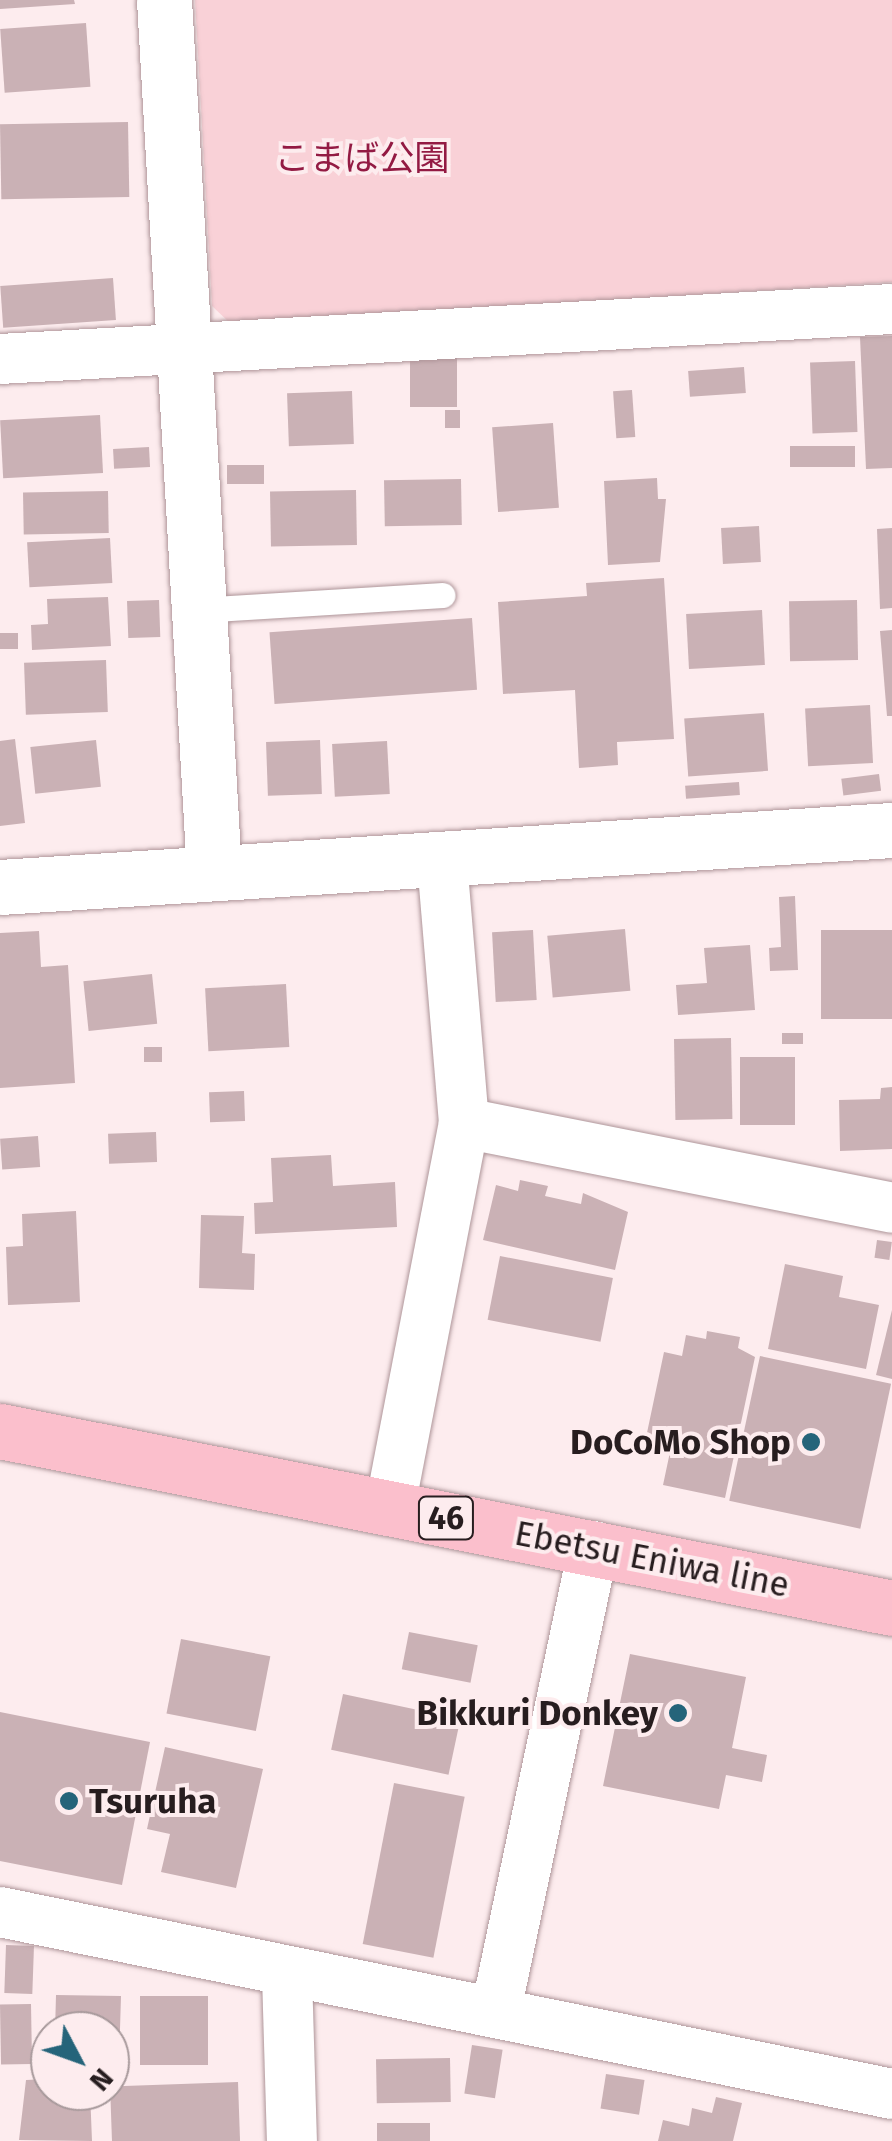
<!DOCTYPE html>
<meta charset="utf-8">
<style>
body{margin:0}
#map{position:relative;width:892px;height:2141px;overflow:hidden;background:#fdecee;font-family:"Fira Sans","Noto Sans JP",sans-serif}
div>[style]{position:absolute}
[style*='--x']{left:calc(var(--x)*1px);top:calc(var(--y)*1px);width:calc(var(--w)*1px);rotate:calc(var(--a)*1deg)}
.green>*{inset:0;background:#f9d1d7}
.building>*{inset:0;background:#cab1b5;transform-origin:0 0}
.roads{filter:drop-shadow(0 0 2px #ae9599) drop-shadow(0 0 2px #ae9599)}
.service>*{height:25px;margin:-12.5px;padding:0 12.5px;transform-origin:12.5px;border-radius:12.5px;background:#fff}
.minor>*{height:50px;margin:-25px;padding:0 25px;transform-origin:25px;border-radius:25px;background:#fff}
.tertiary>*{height:55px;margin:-27.5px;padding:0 27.5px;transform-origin:27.5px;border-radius:27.5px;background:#fff}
.primary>*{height:55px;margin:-27.5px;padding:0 27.5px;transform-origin:27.5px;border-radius:27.5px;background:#fbbfcc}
.dots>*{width:28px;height:28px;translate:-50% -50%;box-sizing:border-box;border:5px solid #fdecee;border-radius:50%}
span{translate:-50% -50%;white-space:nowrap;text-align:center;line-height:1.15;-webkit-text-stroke:8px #fdecee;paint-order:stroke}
.shield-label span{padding:2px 8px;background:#fdecee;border:2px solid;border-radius:8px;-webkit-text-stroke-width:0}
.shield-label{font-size:32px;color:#271d1f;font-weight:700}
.park-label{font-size:35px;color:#931a43}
.poi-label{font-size:35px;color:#271d1f;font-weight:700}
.right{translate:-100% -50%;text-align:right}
.left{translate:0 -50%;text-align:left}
.street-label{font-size:35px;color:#271d1f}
.north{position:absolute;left:30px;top:2011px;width:100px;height:100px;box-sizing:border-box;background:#fdecee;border:2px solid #a7999b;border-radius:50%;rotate:131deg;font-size:28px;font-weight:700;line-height:40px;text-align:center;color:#271d1f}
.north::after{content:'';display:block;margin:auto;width:35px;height:45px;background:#25647a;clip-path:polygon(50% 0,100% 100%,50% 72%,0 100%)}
</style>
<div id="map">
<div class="green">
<i style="clip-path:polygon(195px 0,892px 0,892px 282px,232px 325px,212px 306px)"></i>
</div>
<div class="building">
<i style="clip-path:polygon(0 0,74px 0,75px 4px,0 9px)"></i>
<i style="left:86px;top:23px;width:64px;height:86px;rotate:86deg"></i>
<i style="left:128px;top:122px;width:75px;height:128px;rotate:89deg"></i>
<i style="left:113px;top:278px;width:42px;height:113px;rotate:86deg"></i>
<i style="clip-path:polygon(892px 336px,892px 468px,866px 469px,860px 337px)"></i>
<i style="left:457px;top:358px;width:49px;height:47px;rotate:90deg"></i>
<i style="left:855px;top:361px;width:71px;height:45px;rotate:88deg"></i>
<i style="left:744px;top:367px;width:26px;height:56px;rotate:86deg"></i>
<i style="left:632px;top:390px;width:47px;height:19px;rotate:86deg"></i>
<i style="left:352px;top:391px;width:53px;height:65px;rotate:88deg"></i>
<i style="left:445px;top:410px;width:15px;height:18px"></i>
<i style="left:100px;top:415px;width:58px;height:100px;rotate:87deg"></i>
<i style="left:553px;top:423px;width:85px;height:61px;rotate:86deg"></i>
<i style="left:855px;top:446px;width:21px;height:65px;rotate:90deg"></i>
<i style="left:149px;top:447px;width:20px;height:36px;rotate:87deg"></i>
<i style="left:227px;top:465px;width:37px;height:19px"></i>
<i style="clip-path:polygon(657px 478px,658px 499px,666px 499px,660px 562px,608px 565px,604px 481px)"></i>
<i style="left:461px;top:479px;width:46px;height:77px;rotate:89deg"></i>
<i style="left:356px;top:490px;width:55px;height:86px;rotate:89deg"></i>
<i style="left:108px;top:491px;width:42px;height:85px;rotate:89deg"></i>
<i style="left:759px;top:526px;width:36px;height:38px;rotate:87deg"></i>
<i style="clip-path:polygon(892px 528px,892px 608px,880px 609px,877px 529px)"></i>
<i style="left:110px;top:538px;width:45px;height:83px;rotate:87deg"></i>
<i style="clip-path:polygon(664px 578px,674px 739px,617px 742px,618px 765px,579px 768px,575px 690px,503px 694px,498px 602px,587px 596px,586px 583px)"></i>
<i style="clip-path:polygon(108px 597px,111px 646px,32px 650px,31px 625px,48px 624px,47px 599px)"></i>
<i style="left:159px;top:600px;width:37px;height:32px;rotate:88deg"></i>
<i style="left:857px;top:600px;width:60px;height:68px;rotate:89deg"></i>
<i style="left:762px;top:610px;width:55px;height:76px;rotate:87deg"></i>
<i style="left:472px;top:618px;width:72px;height:203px;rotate:86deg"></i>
<i style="clip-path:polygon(892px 630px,892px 716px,887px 716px,880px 631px)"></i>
<i style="left:0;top:633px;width:18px;height:16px"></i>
<i style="left:106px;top:660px;width:52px;height:82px;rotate:88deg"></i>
<i style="left:870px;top:705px;width:58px;height:65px;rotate:87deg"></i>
<i style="left:764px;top:713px;width:58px;height:80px;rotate:86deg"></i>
<i style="clip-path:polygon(15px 739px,25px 823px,0 826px,0 741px)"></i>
<i style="left:96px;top:740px;width:47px;height:66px;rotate:84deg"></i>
<i style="left:320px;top:740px;width:54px;height:54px;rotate:88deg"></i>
<i style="left:387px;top:741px;width:53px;height:55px;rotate:87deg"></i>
<i style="left:879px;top:774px;width:17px;height:38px;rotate:83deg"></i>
<i style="left:739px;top:782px;width:13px;height:54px;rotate:86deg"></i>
<i style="clip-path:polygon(795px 896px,798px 970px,770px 971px,769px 948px,781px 947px,779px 897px)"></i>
<i style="left:625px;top:929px;width:62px;height:78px;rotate:85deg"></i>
<i style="left:533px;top:930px;width:70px;height:41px;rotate:87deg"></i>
<i style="left:892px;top:930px;width:89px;height:71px;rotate:90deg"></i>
<i style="clip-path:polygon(39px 931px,41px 967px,68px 965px,75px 1083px,0 1088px,0 933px)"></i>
<i style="clip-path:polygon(750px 945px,755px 1010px,678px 1015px,676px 985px,707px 983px,704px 948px)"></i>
<i style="left:152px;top:974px;width:50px;height:69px;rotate:84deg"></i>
<i style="left:286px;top:984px;width:63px;height:81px;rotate:87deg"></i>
<i style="left:803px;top:1033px;width:11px;height:21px;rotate:90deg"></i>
<i style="left:731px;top:1038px;width:81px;height:57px;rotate:89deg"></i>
<i style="left:144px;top:1047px;width:18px;height:15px"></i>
<i style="left:795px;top:1057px;width:68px;height:55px;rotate:90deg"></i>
<i style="clip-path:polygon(892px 1087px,892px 1149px,840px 1151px,839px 1100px,880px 1099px,881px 1088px)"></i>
<i style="left:244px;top:1091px;width:30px;height:35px;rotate:88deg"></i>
<i style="left:156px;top:1132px;width:30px;height:48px;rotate:88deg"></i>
<i style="left:38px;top:1136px;width:31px;height:38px;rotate:86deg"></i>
<i style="clip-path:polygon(331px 1155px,333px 1186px,395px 1182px,397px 1227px,255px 1234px,254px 1203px,273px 1202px,271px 1158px)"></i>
<i style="clip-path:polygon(520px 1180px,548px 1186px,545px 1196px,581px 1204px,583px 1193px,628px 1212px,615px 1270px,483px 1240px,496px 1185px,518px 1191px)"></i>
<i style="clip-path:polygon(76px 1211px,80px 1302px,8px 1305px,6px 1247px,23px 1246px,22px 1214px)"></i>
<i style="clip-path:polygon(201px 1215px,244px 1216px,242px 1253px,255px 1254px,254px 1290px,199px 1288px)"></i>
<i style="left:877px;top:1240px;width:15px;height:18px;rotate:8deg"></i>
<i style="left:500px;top:1256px;width:115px;height:65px;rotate:11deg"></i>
<i style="clip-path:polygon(785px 1264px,843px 1276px,839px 1297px,879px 1305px,866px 1369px,768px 1349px)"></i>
<i style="clip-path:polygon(892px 1310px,892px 1379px,876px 1375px)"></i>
<i style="clip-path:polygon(707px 1331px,740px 1337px,738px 1348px,755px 1357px,725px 1498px,663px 1485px,670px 1452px,644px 1447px,664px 1352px,682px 1356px,686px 1335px,706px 1339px)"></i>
<i style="left:760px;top:1356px;width:134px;height:148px;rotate:12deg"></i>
<i style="left:409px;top:1632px;width:70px;height:38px;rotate:11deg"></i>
<i style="left:181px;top:1639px;width:91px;height:76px;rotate:11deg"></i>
<i style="clip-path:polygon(630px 1654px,746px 1677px,732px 1748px,767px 1755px,762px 1782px,726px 1775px,719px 1809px,603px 1786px)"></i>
<i style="left:343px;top:1694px;width:120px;height:57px;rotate:12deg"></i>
<i style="clip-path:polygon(0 1712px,150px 1742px,122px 1885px,0 1861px)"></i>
<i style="clip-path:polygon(165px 1747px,263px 1769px,236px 1888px,161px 1872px,170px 1834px,147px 1829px)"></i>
<i style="left:394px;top:1783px;width:72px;height:164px;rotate:11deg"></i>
<i style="left:6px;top:1945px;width:28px;height:48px;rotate:2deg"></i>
<i style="clip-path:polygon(56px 1995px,121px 1996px,119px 2062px,110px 2062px,110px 2031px,55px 2031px)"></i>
<i style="left:208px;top:1996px;width:69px;height:68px;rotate:90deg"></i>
<i style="left:31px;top:2004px;width:60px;height:31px;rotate:89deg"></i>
<i style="left:472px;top:2045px;width:31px;height:49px;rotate:9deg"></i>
<i style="left:450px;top:2058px;width:44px;height:74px;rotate:89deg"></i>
<i style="left:606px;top:2074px;width:39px;height:35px;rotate:9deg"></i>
<i style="clip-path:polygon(50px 2079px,50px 2091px,90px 2091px,92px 2141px,19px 2140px,26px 2080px)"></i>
<i style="left:238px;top:2082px;width:59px;height:128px;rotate:88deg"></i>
<i style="clip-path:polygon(716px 2097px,742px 2103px,733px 2141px,658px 2141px,663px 2120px,689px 2126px,692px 2108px,712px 2113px)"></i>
<i style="left:377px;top:2123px;width:53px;height:18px"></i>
</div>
<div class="roads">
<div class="service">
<i style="--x:198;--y:610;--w:245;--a:-3.5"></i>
</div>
<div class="minor">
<i style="--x:0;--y:359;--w:893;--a:-3.21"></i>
<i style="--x:464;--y:1123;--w:436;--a:11.2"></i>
<i style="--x:390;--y:1507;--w:391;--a:-79.1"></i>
<i style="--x:464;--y:1123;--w:265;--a:-94.8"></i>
<i style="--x:0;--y:1912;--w:910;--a:11.53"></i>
<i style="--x:287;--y:1975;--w:166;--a:88.3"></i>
<i style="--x:496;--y:2010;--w:474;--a:-78.1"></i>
</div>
<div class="tertiary">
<i style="--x:164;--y:0;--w:874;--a:86.72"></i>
<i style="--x:0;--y:887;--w:894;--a:-3.66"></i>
</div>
<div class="primary">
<i style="--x:0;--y:1431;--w:909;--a:11.22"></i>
</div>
</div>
<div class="dots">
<i style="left:811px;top:1442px;background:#25647a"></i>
<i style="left:678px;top:1713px;background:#25647a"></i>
<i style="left:69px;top:1801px;background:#25647a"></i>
</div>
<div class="shield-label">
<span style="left:446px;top:1518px">46</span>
</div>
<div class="park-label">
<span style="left:362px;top:158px">こまば公園</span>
</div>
<div class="poi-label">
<span class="right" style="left:791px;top:1442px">DoCoMo Shop</span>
<span class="right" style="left:658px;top:1713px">Bikkuri Donkey</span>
<span class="left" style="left:89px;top:1801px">Tsuruha</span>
</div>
<div class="street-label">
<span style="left:652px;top:1559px;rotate:11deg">Ebetsu Eniwa line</span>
</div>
<div class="north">N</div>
</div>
